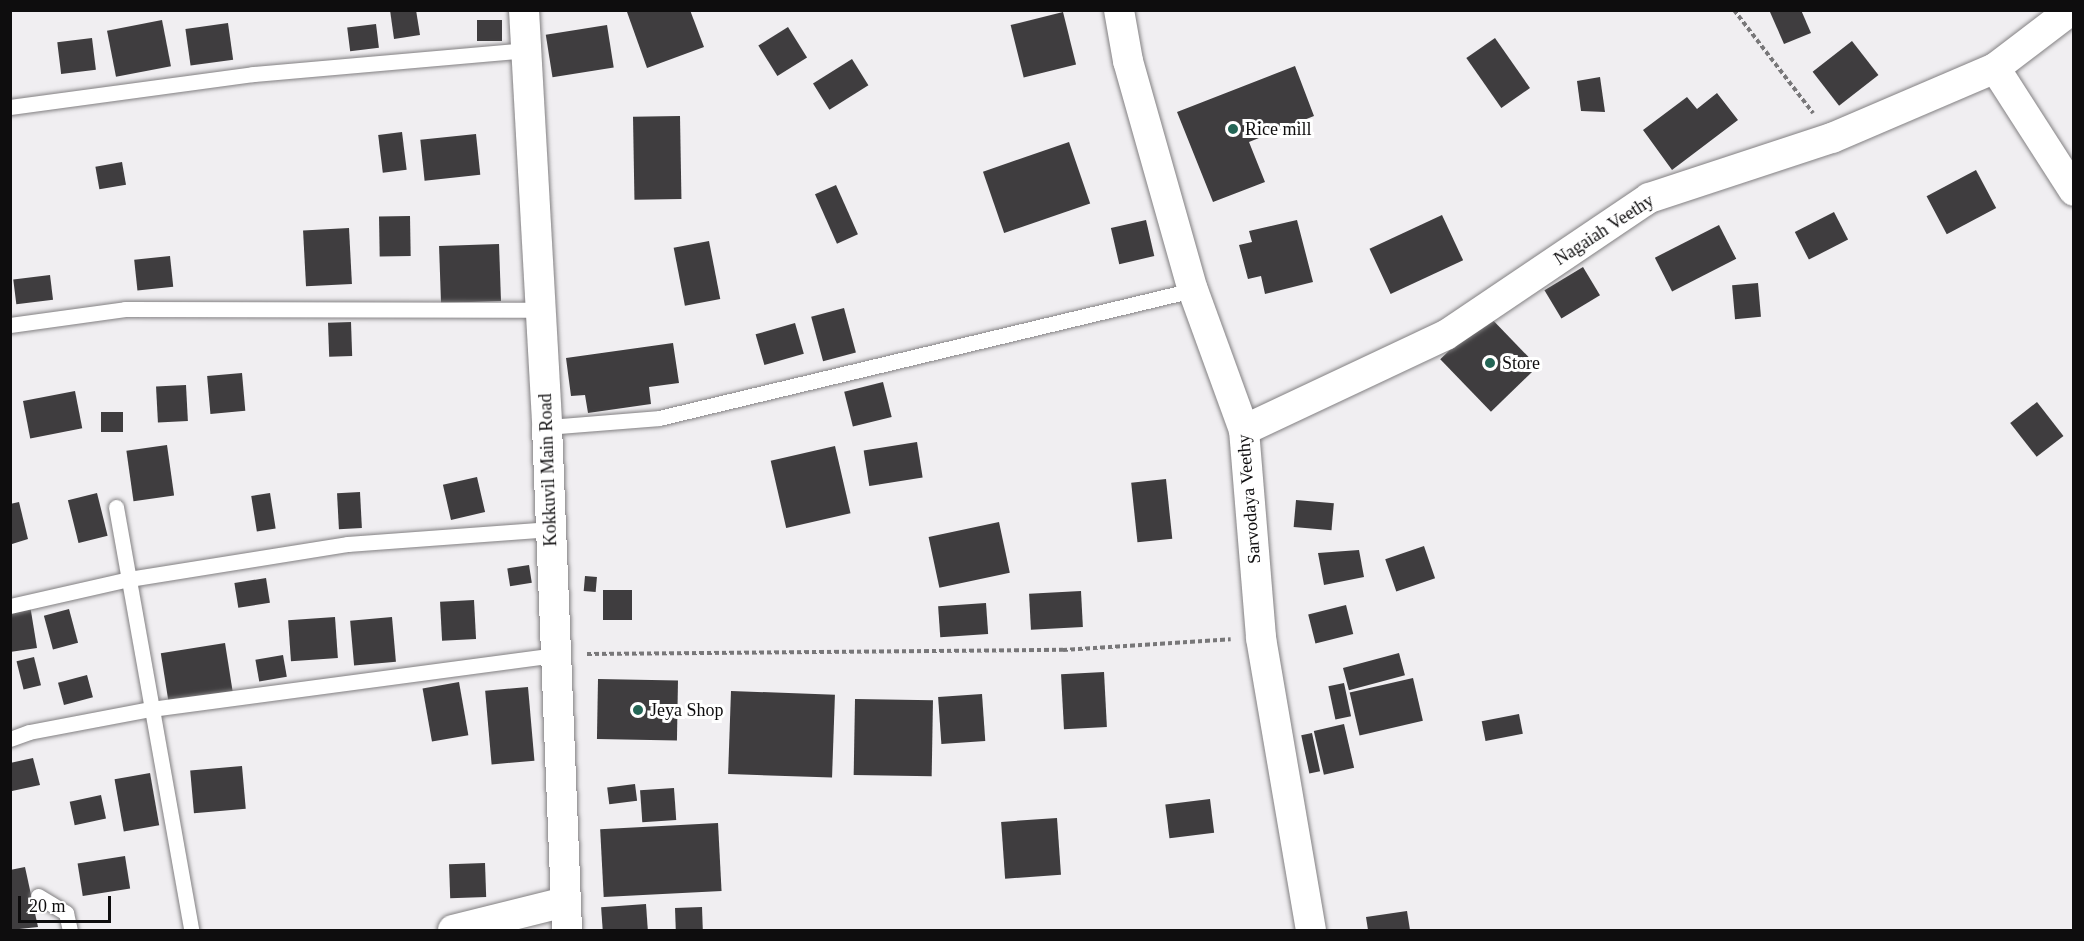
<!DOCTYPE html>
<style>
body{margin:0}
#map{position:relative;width:2084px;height:941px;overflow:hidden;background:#f0eef1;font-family:"Times New Roman",serif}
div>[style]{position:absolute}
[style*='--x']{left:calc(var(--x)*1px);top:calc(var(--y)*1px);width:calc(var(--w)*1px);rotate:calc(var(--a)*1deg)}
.building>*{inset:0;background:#3f3d3f;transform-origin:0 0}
.path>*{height:4px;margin-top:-2px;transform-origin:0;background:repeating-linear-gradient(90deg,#787779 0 4.5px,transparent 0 7.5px)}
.roads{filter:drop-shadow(0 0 2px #828082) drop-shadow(0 0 2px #828082)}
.lane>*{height:15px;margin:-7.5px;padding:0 7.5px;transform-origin:7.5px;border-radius:7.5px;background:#fff}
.street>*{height:30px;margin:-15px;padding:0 15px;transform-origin:15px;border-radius:15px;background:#fff}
.dots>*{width:16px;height:16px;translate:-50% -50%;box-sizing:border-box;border:3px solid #fff;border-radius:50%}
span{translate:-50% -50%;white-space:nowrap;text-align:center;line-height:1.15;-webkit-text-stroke:6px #fff;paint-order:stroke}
.poi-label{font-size:18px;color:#0e0d0e}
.left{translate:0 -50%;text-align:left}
.street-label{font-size:18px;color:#0e0d0e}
.frame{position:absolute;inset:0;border:12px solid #0e0d0e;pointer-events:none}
.scale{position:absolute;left:18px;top:896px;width:93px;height:27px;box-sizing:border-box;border:3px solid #0e0d0e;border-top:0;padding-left:8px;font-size:18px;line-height:21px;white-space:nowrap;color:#0e0d0e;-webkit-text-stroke:4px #fff;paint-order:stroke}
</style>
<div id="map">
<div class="building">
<i style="clip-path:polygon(390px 10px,416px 10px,420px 35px,394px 39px)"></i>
<i style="clip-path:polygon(632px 10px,690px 10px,704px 47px,647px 68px,627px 12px)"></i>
<i style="clip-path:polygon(1801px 10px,1811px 33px,1784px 44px,1770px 12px)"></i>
<i style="left:1063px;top:12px;width:54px;height:54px;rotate:76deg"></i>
<i style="left:162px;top:20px;width:47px;height:56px;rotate:79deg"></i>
<i style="left:502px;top:20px;width:21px;height:25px;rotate:90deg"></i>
<i style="left:228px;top:23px;width:37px;height:43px;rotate:82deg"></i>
<i style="left:376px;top:24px;width:24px;height:29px;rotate:83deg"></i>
<i style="left:607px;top:25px;width:43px;height:62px;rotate:81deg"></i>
<i style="left:788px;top:27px;width:36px;height:35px;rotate:58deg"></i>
<i style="left:92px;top:38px;width:32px;height:35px;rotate:83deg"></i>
<i style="left:1495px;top:38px;width:61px;height:35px;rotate:55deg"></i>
<i style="left:1852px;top:41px;width:43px;height:50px;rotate:52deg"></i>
<i style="left:852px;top:59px;width:31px;height:46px;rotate:58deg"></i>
<i style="clip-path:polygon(1295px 66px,1314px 116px,1249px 142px,1265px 182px,1213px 202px,1177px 112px)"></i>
<i style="clip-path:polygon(1600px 77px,1605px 112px,1581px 111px,1577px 81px)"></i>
<i style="clip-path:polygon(1717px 93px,1738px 120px,1672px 170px,1643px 130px,1687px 97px,1697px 109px)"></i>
<i style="left:680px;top:116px;width:83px;height:47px;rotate:89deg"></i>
<i style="left:402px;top:132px;width:38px;height:24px;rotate:83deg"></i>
<i style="left:476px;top:134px;width:41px;height:56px;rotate:84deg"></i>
<i style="left:1069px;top:142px;width:65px;height:91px;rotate:71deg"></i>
<i style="left:122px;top:162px;width:23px;height:27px;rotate:80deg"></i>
<i style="left:1976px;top:170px;width:43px;height:56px;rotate:62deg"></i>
<i style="left:836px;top:185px;width:54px;height:23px;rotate:66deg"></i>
<i style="left:1834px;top:212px;width:31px;height:44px;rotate:63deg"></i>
<i style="left:1442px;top:215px;width:50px;height:80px;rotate:65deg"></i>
<i style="left:410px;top:216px;width:40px;height:31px;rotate:89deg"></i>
<i style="left:1146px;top:220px;width:37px;height:36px;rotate:77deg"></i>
<i style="clip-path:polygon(1297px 220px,1313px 282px,1265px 294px,1261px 276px,1248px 279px,1239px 245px,1252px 242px,1249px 231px)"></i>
<i style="left:1719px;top:225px;width:38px;height:72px;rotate:63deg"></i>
<i style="left:349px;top:228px;width:56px;height:46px;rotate:87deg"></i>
<i style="left:709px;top:241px;width:59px;height:36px;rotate:79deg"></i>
<i style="left:499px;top:244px;width:57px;height:60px;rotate:88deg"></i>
<i style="left:170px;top:256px;width:31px;height:36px;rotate:84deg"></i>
<i style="left:1583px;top:267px;width:33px;height:45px;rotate:59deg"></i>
<i style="left:50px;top:275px;width:25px;height:37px;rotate:83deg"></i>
<i style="left:1758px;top:283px;width:34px;height:26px;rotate:85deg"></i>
<i style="left:844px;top:308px;width:46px;height:34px;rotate:75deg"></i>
<i style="left:1487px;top:314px;width:73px;height:65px;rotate:46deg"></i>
<i style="left:351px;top:322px;width:34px;height:23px;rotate:88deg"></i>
<i style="left:795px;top:323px;width:32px;height:41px;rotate:74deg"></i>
<i style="clip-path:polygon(673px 343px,679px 383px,649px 387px,651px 404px,588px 413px,585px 395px,571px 396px,566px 358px)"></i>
<i style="left:242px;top:373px;width:38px;height:35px;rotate:85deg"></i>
<i style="left:883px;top:382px;width:36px;height:40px;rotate:76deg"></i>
<i style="left:186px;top:385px;width:36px;height:30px;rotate:87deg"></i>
<i style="left:75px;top:391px;width:38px;height:53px;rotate:79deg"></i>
<i style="left:2037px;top:402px;width:43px;height:34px;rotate:52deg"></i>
<i style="left:101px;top:412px;width:22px;height:20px"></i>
<i style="left:917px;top:442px;width:36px;height:54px;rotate:81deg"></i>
<i style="left:167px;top:445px;width:51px;height:41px;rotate:82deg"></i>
<i style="left:835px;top:446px;width:69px;height:66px;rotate:77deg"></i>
<i style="left:477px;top:477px;width:36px;height:35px;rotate:77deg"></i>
<i style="left:1166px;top:479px;width:60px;height:35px;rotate:84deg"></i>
<i style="left:360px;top:492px;width:36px;height:23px;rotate:87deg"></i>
<i style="left:97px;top:493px;width:44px;height:30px;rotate:76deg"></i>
<i style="left:270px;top:493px;width:36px;height:19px;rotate:81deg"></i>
<i style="left:1296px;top:500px;width:38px;height:27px;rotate:5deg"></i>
<i style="clip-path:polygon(19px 502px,28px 539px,12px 544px,10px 504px)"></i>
<i style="left:999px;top:522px;width:52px;height:72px;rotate:78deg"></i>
<i style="left:1424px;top:546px;width:34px;height:41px;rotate:71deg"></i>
<i style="clip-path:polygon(1359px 550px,1364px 577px,1324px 585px,1318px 553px)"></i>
<i style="left:529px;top:565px;width:18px;height:22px;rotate:81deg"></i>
<i style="left:585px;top:576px;width:12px;height:15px;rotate:5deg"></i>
<i style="left:266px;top:578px;width:25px;height:32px;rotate:81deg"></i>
<i style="left:603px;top:590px;width:29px;height:30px"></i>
<i style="left:1081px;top:591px;width:36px;height:52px;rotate:87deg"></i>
<i style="left:474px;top:600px;width:39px;height:34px;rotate:87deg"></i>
<i style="left:986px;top:603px;width:31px;height:48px;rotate:86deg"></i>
<i style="clip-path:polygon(30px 605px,37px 648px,10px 652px,10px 608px)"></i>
<i style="left:1346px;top:605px;width:30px;height:39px;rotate:76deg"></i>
<i style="left:69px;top:609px;width:35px;height:26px;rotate:75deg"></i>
<i style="left:335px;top:617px;width:41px;height:47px;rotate:86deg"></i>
<i style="left:392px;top:617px;width:45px;height:42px;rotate:85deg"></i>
<i style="left:225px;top:643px;width:49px;height:65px;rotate:81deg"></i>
<i style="left:1399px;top:653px;width:23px;height:58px;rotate:75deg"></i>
<i style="left:283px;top:655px;width:22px;height:28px;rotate:80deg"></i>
<i style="left:34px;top:657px;width:29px;height:18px;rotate:76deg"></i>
<i style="left:1104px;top:672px;width:55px;height:43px;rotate:87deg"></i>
<i style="left:87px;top:675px;width:23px;height:30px;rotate:75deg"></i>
<i style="left:1413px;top:678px;width:44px;height:65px;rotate:77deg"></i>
<i style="left:598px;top:679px;width:80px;height:60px;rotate:1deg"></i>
<i style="left:459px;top:682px;width:54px;height:37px;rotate:80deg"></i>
<i style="left:1344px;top:683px;width:34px;height:16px;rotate:78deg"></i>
<i style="left:528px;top:687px;width:74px;height:43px;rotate:85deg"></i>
<i style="left:731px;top:691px;width:104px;height:83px;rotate:2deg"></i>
<i style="left:982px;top:694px;width:47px;height:44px;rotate:86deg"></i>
<i style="left:855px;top:699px;width:78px;height:76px;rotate:1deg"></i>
<i style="left:1519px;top:714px;width:20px;height:38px;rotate:79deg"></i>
<i style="left:1344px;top:724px;width:45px;height:31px;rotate:77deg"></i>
<i style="left:1312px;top:733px;width:39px;height:11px;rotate:78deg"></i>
<i style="clip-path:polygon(33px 758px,40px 785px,12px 791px,10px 763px)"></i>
<i style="left:242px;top:766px;width:43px;height:52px;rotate:85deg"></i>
<i style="left:150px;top:773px;width:53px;height:36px;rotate:80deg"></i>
<i style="left:635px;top:784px;width:17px;height:28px;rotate:83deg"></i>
<i style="left:674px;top:788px;width:32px;height:34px;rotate:86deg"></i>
<i style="left:101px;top:795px;width:24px;height:32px;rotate:78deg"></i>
<i style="left:1210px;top:799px;width:34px;height:45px;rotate:83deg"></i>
<i style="left:1057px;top:818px;width:57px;height:56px;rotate:86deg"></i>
<i style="left:718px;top:823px;width:68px;height:118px;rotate:87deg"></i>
<i style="left:125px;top:856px;width:33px;height:48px;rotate:81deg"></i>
<i style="left:485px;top:863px;width:34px;height:36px;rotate:88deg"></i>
<i style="clip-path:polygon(25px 867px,38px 927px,10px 930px,10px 870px)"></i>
<i style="left:646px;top:904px;width:26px;height:45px;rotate:86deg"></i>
<i style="left:702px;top:907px;width:23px;height:27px;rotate:88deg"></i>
<i style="clip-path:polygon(1407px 911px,1410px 930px,1368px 930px,1366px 917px)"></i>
</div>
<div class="path">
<i style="--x:1734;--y:10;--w:130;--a:52.5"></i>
<i style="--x:587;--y:654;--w:476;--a:-0.5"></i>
<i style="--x:1063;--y:650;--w:168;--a:-3.7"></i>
</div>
<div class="roads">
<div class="lane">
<i style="--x:10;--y:107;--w:245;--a:-7.7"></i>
<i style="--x:253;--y:74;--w:274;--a:-5"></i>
<i style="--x:10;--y:325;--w:116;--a:-7.9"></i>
<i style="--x:125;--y:309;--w:415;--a:0.1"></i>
<i style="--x:547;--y:427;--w:112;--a:-4.6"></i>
<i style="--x:659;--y:418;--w:549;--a:-13.48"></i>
<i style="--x:116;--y:507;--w:430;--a:79.9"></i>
<i style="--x:10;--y:606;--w:122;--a:-12.8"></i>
<i style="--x:129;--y:579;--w:222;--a:-9.1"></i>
<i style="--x:348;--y:544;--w:203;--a:-4.2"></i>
<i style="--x:10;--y:739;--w:20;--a:-20"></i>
<i style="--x:29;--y:732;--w:124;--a:-10.7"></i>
<i style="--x:151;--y:709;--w:409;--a:-7.6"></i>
<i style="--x:38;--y:896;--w:33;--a:31"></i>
<i style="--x:66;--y:913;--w:17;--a:77"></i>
</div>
<div class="street">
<i style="--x:524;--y:10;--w:418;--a:86.8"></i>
<i style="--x:547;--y:427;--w:503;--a:87.72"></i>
<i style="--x:1119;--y:10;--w:52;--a:80"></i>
<i style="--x:1128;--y:61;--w:238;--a:74.2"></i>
<i style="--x:1193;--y:290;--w:149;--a:70"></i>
<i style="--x:1244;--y:430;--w:209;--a:85.3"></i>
<i style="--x:1261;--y:638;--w:296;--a:80.3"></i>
<i style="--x:1995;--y:68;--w:146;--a:57.3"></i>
<i style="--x:1244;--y:430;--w:223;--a:-25.2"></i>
<i style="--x:1446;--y:335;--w:245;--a:-34"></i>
<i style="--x:1649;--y:198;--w:193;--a:-18.2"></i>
<i style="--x:1832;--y:138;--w:177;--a:-23.2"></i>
<i style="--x:1995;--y:68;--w:96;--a:-37.3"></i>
<i style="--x:453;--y:930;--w:115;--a:-14"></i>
</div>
</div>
<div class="dots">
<i style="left:1233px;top:129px;background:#236555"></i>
<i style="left:1490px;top:363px;background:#236555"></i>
<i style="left:638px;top:710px;background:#236555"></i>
</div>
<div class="poi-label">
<span class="left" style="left:1245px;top:129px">Rice mill</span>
<span class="left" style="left:1502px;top:363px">Store</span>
<span class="left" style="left:650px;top:710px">Jeya Shop</span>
</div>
<div class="street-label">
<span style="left:1604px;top:230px;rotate:-33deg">Nagaiah Veethy</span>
<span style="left:548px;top:470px;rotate:-92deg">Kokkuvil Main Road</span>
<span style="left:1249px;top:499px;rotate:-95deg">Sarvodaya Veethy</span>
</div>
<div class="frame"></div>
<div class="scale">20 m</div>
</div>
